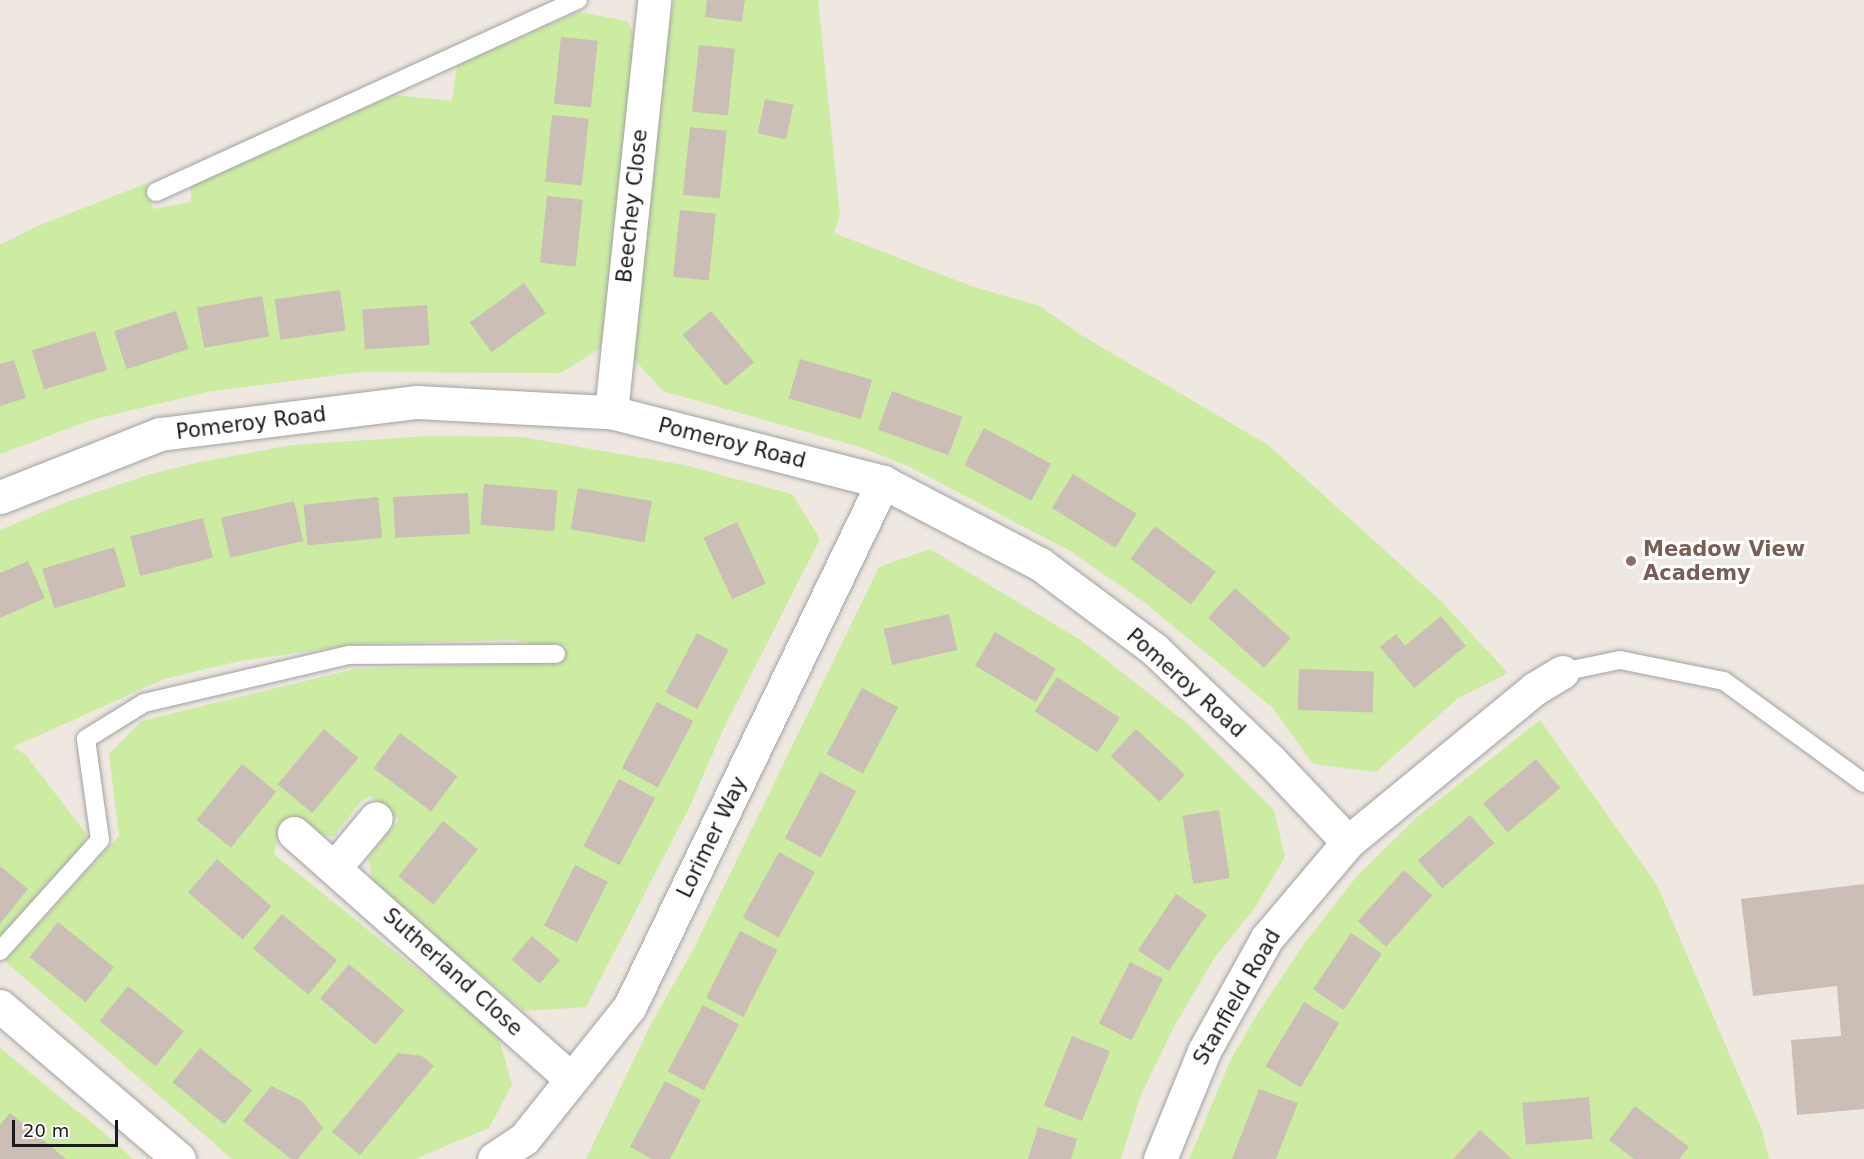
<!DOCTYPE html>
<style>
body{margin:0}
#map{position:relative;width:1864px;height:1159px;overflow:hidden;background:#eee8e0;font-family:"DejaVu Sans",sans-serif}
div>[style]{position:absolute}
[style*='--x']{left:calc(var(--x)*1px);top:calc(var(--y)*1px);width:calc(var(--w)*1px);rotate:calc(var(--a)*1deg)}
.grass>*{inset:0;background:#cceca2}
.building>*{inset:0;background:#cabeb6;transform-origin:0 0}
.roads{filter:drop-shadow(0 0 2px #a2a2a2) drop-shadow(0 0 2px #a2a2a2)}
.lane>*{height:18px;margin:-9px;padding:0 9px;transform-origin:9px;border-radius:9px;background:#fff}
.street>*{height:33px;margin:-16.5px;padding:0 16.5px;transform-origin:16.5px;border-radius:16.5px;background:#fff}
.dots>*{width:16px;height:16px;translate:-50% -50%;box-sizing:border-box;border:3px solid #fff;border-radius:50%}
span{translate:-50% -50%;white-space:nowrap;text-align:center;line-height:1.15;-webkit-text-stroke:6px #fff;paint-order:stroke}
.street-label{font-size:21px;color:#1b1b1b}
.education-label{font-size:21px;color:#785e54;font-weight:700}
.left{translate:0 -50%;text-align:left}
.scale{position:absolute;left:12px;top:1120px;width:106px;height:27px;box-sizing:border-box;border:3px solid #1b1b1b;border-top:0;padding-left:8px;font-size:18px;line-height:21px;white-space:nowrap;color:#1b1b1b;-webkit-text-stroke:4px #fff;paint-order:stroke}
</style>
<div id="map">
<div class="grass">
<i style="clip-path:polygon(674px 0,818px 0,840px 214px,834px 233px,974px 287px,1040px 306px,1081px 335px,1268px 445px,1441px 601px,1508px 673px,1458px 698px,1376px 772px,1313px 764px,1273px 708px,1144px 602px,1070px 551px,908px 466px,860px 447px,663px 391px,631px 356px,656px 150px,657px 111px)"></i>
<i style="clip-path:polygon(579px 12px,627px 21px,638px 42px,601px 348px,561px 373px,360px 372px,207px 392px,91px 420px,0 454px,0 245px,33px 228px,147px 183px,153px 209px,191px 202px,190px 177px,207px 176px,253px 159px,394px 95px,452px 101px,457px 65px)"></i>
<i style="clip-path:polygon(429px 436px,522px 437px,684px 465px,792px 494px,820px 539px,723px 730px,690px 806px,586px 1007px,524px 1011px,374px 884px,368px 858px,399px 820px,370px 796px,360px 802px,334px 837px,307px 831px,293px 821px,277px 839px,274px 854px,498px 1035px,512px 1085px,489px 1128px,415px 1159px,232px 1159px,5px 961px,119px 836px,109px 754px,142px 721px,354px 669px,553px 662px,567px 646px,548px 647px,514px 640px,359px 644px,240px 661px,164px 679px,13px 747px,26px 755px,87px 835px,79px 852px,0 942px,0 530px,64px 503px,151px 474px,200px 462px,292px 445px)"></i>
<i style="clip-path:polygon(930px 549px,1082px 641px,1188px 724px,1274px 810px,1285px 857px,1254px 909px,1215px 957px,1174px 1027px,1140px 1097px,1121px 1159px,586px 1159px,652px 1022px,694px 948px,879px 567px)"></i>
<i style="clip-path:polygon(1540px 720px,1657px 885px,1762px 1130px,1769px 1159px,1189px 1159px,1231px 1059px,1258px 1013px,1304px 944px,1357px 876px,1417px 817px)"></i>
<i style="clip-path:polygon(0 1048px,103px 1132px,133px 1159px,0 1159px)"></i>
</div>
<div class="building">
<i style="clip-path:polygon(707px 0,745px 0,742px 22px,705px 17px)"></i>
<i style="left:561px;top:37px;width:37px;height:67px;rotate:6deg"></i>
<i style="left:699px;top:45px;width:36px;height:67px;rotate:6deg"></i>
<i style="left:765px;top:99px;width:29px;height:35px;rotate:12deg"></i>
<i style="left:552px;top:115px;width:37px;height:67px;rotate:6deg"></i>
<i style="left:690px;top:127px;width:37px;height:68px;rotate:6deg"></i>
<i style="left:547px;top:196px;width:36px;height:67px;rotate:6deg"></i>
<i style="left:680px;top:210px;width:36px;height:67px;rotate:6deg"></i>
<i style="left:524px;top:283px;width:37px;height:67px;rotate:54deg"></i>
<i style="left:340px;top:290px;width:41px;height:66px;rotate:82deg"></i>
<i style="left:262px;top:296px;width:41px;height:66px;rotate:80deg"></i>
<i style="left:427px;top:305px;width:40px;height:65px;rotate:86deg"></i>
<i style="left:176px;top:311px;width:40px;height:65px;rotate:72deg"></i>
<i style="left:711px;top:311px;width:67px;height:37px;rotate:50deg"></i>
<i style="left:95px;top:331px;width:41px;height:66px;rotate:73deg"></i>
<i style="left:800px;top:359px;width:75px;height:41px;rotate:16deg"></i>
<i style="clip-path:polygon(14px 360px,26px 398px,0 406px,0 364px)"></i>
<i style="left:892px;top:391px;width:75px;height:41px;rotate:20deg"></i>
<i style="left:984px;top:428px;width:76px;height:42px;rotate:28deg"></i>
<i style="left:1073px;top:474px;width:75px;height:40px;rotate:32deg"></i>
<i style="left:484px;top:484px;width:74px;height:41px;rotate:5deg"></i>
<i style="left:578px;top:488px;width:75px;height:42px;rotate:10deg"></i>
<i style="left:468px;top:493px;width:41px;height:75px;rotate:87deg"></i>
<i style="left:378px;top:497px;width:41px;height:75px;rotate:84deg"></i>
<i style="left:294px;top:501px;width:41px;height:75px;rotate:77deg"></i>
<i style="left:203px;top:518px;width:41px;height:75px;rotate:76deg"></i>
<i style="left:737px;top:522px;width:68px;height:37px;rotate:65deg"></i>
<i style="left:1155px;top:526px;width:76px;height:41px;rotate:37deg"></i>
<i style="left:114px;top:547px;width:41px;height:75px;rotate:73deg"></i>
<i style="clip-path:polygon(28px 561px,45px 598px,0 618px,0 573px)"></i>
<i style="left:1235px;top:588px;width:75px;height:40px;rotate:42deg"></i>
<i style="left:949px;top:614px;width:37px;height:67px;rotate:77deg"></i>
<i style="clip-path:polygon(1441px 616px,1466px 646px,1414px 688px,1380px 647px,1396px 634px,1405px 646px)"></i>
<i style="left:995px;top:632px;width:71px;height:39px;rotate:31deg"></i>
<i style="left:697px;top:633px;width:36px;height:67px;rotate:28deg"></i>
<i style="left:1299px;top:669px;width:75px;height:41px;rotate:2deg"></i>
<i style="left:1057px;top:677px;width:75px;height:41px;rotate:33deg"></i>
<i style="left:862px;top:688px;width:41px;height:75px;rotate:28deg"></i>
<i style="left:657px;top:702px;width:41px;height:75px;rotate:28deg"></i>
<i style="left:324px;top:729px;width:45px;height:72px;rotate:40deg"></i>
<i style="left:1136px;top:729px;width:67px;height:37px;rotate:43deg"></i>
<i style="left:400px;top:733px;width:72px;height:44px;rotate:37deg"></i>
<i style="left:1536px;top:759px;width:38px;height:69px;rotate:50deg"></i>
<i style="left:242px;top:764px;width:44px;height:72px;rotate:39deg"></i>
<i style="left:820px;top:772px;width:41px;height:75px;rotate:28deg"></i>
<i style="left:619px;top:779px;width:41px;height:76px;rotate:28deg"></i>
<i style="left:1219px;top:810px;width:69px;height:37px;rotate:81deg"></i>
<i style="left:1470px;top:815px;width:37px;height:69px;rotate:49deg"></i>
<i style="left:443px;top:821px;width:45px;height:71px;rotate:39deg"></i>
<i style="left:779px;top:852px;width:41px;height:75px;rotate:29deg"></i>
<i style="left:217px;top:859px;width:72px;height:44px;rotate:41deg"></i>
<i style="left:575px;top:865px;width:37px;height:68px;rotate:27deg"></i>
<i style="clip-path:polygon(0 866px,28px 889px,0 924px)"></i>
<i style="left:1404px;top:870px;width:38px;height:69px;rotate:42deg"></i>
<i style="clip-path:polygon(1864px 884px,1864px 1109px,1797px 1115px,1791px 1040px,1841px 1036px,1837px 986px,1753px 996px,1741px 899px)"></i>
<i style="left:1176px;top:894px;width:37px;height:68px;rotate:34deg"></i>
<i style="left:282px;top:914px;width:72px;height:45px;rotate:40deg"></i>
<i style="left:58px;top:922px;width:72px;height:45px;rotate:39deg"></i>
<i style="left:740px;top:931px;width:42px;height:75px;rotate:27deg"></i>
<i style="left:1351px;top:933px;width:37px;height:68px;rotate:34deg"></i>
<i style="left:532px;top:936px;width:37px;height:31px;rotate:41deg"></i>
<i style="left:1130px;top:962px;width:37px;height:69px;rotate:27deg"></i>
<i style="left:349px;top:964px;width:72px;height:45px;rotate:40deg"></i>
<i style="left:128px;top:986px;width:72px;height:45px;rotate:39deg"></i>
<i style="left:1304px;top:1002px;width:41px;height:75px;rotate:31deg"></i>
<i style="left:703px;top:1005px;width:41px;height:75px;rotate:28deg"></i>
<i style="left:1072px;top:1036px;width:41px;height:75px;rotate:22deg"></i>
<i style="left:200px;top:1048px;width:67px;height:44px;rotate:39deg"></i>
<i style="clip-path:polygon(398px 1053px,422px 1056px,434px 1066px,360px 1155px,332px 1132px)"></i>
<i style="clip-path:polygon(665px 1081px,701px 1100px,670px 1159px,652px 1159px,630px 1147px)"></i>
<i style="clip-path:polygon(271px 1086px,302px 1101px,323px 1128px,298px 1159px,291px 1159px,243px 1121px)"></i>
<i style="clip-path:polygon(1259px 1089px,1298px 1103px,1283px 1141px,1276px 1159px,1232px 1159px)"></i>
<i style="left:1589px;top:1097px;width:42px;height:67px;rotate:85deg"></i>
<i style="clip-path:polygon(1635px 1106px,1689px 1147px,1679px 1159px,1634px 1159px,1609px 1140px)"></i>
<i style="clip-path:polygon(10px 1113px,37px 1135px,66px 1159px,0 1159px,0 1125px)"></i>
<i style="clip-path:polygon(1038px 1127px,1077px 1139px,1071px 1159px,1028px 1159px)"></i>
<i style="clip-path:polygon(1480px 1130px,1512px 1159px,1453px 1159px)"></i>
</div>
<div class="roads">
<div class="lane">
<i style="--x:156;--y:192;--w:464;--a:-24.5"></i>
<i style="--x:1562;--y:672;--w:59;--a:-11.7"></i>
<i style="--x:1620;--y:660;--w:106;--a:11.4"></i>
<i style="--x:1724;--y:681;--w:173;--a:36.1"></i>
<i style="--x:0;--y:951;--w:149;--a:-48"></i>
<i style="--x:100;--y:840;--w:102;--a:-97.9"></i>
<i style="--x:86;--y:739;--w:68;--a:-31.8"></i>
<i style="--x:144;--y:703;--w:211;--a:-13.2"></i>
<i style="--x:349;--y:655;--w:207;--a:-0.3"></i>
</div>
<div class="street">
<i style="--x:611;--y:412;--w:414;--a:-84"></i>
<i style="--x:0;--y:497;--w:172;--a:-21.5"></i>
<i style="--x:160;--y:434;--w:259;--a:-7.1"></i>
<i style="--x:417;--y:402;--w:194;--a:3"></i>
<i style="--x:611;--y:412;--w:281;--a:14.4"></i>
<i style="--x:883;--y:482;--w:177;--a:27.6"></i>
<i style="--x:1040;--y:564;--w:142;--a:36.7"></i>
<i style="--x:1154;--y:649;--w:162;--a:43.7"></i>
<i style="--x:1271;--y:761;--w:112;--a:46.5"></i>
<i style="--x:294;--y:833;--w:369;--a:41.6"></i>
<i style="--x:336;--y:866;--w:62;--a:-50.2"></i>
<i style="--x:0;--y:1006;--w:235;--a:40.5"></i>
<i style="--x:494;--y:1159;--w:36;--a:-34"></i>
<i style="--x:524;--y:1139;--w:170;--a:-51.4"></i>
<i style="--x:630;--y:1006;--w:582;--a:-64.23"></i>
<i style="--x:1160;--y:1159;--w:117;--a:-67.8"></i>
<i style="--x:1204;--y:1051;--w:129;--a:-60.9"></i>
<i style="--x:1267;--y:938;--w:126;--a:-49.8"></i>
<i style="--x:1348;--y:842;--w:241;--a:-39.4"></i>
<i style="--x:1534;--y:689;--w:33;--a:-31"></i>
</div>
</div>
<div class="dots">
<i style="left:1631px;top:561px;background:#8d6e63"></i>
</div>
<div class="street-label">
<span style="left:632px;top:206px;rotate:-84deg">Beechey Close</span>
<span style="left:251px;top:423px;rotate:-7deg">Pomeroy Road</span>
<span style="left:732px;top:443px;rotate:14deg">Pomeroy Road</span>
<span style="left:1186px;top:683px;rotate:42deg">Pomeroy Road</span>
<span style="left:712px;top:837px;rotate:-64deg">Lorimer Way</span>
<span style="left:453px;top:972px;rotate:42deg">Sutherland Close</span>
<span style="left:1237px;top:997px;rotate:-60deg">Stanfield Road</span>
</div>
<div class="education-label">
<span class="left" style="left:1643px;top:561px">Meadow View<br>Academy</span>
</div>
<div class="scale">20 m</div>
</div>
